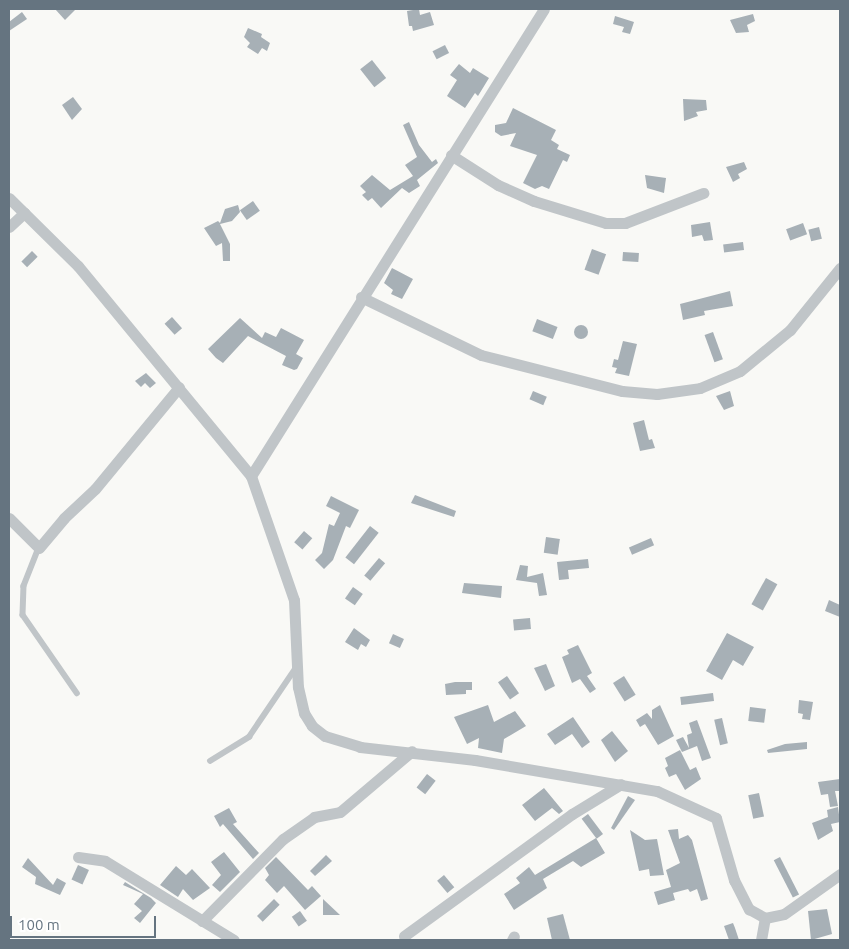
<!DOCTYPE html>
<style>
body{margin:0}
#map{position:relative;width:849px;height:949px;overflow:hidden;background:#f9f9f6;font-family:Ubuntu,sans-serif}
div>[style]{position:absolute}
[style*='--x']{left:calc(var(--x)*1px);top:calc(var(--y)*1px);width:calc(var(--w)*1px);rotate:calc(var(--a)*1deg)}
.building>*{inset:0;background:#a7b0b6;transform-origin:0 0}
.round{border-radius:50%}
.lane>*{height:5.5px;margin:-2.75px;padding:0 2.75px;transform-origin:2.75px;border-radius:2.75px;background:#c0c5c8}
.street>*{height:11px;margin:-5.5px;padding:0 5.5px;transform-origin:5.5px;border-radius:5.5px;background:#c0c5c8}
span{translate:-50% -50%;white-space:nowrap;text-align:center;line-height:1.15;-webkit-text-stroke:5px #fff;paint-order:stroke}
.frame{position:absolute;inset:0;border:10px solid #657480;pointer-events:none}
.scale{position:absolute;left:10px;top:916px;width:146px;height:22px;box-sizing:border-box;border:2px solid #657480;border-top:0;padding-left:6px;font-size:15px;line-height:18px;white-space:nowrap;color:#657480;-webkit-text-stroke:4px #fff;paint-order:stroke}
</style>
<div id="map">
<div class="building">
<i style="clip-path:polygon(55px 9px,76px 9px,65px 20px)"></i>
<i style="clip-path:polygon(419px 9px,420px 15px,430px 12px,434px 25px,413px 31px,412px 26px,409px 26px,407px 11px)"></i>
<i style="clip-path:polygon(22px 12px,27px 19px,9px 31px,9px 22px)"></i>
<i style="clip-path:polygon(753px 14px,755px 21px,747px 25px,749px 32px,736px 33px,730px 20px)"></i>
<i style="clip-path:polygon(615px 16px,634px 22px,630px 34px,622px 32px,624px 27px,613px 24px)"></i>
<i style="clip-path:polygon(248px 28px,262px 34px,261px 37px,270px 43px,267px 51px,262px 48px,258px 54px,247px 47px,250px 43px,244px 37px)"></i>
<i style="left:445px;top:45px;width:9px;height:14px;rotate:63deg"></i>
<i style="left:372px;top:60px;width:23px;height:15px;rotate:52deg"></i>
<i style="clip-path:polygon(459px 64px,470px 73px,473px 68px,489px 78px,478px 96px,475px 93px,465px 108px,447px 96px,457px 80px,450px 75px)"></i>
<i style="clip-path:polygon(73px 97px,82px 109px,72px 120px,62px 105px)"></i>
<i style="clip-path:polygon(683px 99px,706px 100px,707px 110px,696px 112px,698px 116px,684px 121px)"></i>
<i style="clip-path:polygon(513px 108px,556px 130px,551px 140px,559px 145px,557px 149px,570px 155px,567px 162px,563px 160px,549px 189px,542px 186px,535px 189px,523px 183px,537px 155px,510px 146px,516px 133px,501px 136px,495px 132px,495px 125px,506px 123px)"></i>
<i style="clip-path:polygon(409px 122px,419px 145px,432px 162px,436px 159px,438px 163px,417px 180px,420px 186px,409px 193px,402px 188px,381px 208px,372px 198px,368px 201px,362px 195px,366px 192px,360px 186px,372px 175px,390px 190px,413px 176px,405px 165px,417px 157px,403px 125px)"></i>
<i style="clip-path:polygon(744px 162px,747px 169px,738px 174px,740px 178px,733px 182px,726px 167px)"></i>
<i style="clip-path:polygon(645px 175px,666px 178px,664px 193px,647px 188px)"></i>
<i style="left:253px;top:201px;width:12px;height:16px;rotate:55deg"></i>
<i style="clip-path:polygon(238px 205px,240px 212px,232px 221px,220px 224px,230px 244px,230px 261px,223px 261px,222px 243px,216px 246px,204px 228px,218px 221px,220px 223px,225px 209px)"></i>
<i style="clip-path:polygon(710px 222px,713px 240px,704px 241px,702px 235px,692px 237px,691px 225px)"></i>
<i style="left:803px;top:223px;width:12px;height:18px;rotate:70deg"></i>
<i style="left:819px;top:227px;width:12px;height:11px;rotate:76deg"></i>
<i style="left:743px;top:242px;width:8px;height:20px;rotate:83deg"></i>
<i style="left:592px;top:249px;width:15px;height:22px;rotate:20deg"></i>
<i style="left:32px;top:251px;width:8px;height:15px;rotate:45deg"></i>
<i style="left:623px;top:252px;width:16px;height:9px;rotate:4deg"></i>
<i style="clip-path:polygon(392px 268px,413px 279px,402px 299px,391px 294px,393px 290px,384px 283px)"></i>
<i style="clip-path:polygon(730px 291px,733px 306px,704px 311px,705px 315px,683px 320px,680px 304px)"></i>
<i style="left:172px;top:317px;width:15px;height:10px;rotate:48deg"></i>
<i style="clip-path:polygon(240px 318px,262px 338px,265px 332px,276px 337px,281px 328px,304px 340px,296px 354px,303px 358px,297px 369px,294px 370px,282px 365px,286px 356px,248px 336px,223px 363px,216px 358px,208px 349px)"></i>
<i style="left:537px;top:319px;width:22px;height:13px;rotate:21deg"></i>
<i class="round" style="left:574px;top:325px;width:14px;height:14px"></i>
<i style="left:713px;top:332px;width:29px;height:9px;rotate:70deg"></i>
<i style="clip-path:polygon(623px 341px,637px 344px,629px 376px,615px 373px,617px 368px,612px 367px,614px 359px,618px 360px)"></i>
<i style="clip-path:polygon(146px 373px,156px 383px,150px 388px,145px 383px,141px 387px,135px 381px)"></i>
<i style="left:533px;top:391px;width:15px;height:9px;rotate:23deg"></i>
<i style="clip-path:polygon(730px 391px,734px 406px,724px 410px,716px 396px)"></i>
<i style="clip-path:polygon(644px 420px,649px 440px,652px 439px,655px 448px,640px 451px,633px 423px)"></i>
<i style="clip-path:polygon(415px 495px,456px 511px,454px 517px,411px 503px)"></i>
<i style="clip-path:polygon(331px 496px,359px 510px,350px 528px,346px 526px,333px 560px,324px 569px,315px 560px,322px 553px,329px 524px,334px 526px,340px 513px,326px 506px)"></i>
<i style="left:370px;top:526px;width:11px;height:40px;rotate:38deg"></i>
<i style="left:304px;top:531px;width:11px;height:15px;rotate:41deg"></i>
<i style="left:546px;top:537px;width:14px;height:16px;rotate:8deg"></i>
<i style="left:651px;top:538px;width:8px;height:24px;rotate:67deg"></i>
<i style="left:379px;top:558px;width:8px;height:23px;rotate:40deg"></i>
<i style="clip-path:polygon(588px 559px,589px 568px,568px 570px,569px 579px,559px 580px,557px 562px)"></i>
<i style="clip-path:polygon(520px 565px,528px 566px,527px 577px,543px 573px,547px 595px,539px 596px,537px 583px,516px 580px)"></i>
<i style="left:766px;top:578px;width:13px;height:30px;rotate:29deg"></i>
<i style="clip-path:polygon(464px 583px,502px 586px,501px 598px,462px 593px)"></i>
<i style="left:353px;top:587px;width:12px;height:14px;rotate:35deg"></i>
<i style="clip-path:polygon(829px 600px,840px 605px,840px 617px,825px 611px)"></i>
<i style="left:530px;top:618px;width:11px;height:17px;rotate:85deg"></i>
<i style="clip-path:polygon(354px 628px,370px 640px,366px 647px,361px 644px,358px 650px,345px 642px)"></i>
<i style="clip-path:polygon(727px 633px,754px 647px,743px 666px,733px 660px,722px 680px,706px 671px)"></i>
<i style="left:393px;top:634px;width:12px;height:10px;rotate:24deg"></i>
<i style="clip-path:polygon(578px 645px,592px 673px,587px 676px,596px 689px,590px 693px,580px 679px,572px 683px,562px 657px,569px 654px,567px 650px)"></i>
<i style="clip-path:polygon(546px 664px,555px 686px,545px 691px,534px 668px)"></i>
<i style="left:507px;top:676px;width:21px;height:11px;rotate:55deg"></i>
<i style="left:624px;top:676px;width:22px;height:13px;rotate:58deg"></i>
<i style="clip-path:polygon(455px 682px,472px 682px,472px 690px,466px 690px,466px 694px,446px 695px,445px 684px)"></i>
<i style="left:713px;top:693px;width:8px;height:33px;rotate:83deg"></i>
<i style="clip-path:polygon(799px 700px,813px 702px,810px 720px,802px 719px,803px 714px,798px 713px)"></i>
<i style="clip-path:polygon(488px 705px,494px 722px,515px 711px,526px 726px,504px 739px,502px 753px,478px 748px,479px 738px,467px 744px,454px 717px)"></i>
<i style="clip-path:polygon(660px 705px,674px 736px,658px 745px,645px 724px,640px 727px,636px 720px,647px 713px,652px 719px,652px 710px)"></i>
<i style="left:750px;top:707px;width:16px;height:14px;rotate:7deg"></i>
<i style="clip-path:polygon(573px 717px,590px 742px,582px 748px,572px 734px,555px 745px,547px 734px)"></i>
<i style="left:722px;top:718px;width:26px;height:8px;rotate:77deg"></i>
<i style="clip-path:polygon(697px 720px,711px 758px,702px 761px,697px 746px,682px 752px,676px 740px,683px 737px,689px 748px,687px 735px,692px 733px,689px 723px)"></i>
<i style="clip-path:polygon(612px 731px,628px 751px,615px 762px,601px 740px)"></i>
<i style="clip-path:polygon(807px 742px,807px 749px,768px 753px,767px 750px,785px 744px)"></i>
<i style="clip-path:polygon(680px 750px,690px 770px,696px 767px,701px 779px,685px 790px,676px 774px,669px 777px,665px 768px,668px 766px,665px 758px)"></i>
<i style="left:427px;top:774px;width:11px;height:17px;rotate:38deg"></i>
<i style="clip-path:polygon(840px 779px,840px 791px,835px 791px,838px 806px,830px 807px,828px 794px,821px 795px,818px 782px)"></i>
<i style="clip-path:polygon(544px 788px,563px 811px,559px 814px,552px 808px,535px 821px,522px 805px)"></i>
<i style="left:759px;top:793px;width:24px;height:11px;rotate:78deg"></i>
<i style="clip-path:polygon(628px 796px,635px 800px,614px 830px,611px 828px)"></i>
<i style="clip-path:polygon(838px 807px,840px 822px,831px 824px,833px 831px,818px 840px,812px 823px,828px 817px,827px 810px)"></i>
<i style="clip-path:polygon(229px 808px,237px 822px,233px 824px,259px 853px,253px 859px,223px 824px,220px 827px,214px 816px)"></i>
<i style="left:588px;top:814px;width:25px;height:8px;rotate:53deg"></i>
<i style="clip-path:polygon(678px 829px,679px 839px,688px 835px,692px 840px,708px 899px,701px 901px,697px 889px,690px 892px,688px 889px,673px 893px,675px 900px,658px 905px,654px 892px,671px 887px,666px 870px,680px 863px,668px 830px)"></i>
<i style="clip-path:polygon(630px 830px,645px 840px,657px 839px,664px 875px,650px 876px,649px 869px,639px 871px)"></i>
<i style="clip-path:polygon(596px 838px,605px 853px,581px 867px,573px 861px,543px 879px,547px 888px,514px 910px,504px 894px,520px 883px,516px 878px,529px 867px,535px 875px)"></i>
<i style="clip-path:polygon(224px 852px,240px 872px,220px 892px,212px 885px,221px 875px,211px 862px)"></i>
<i style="clip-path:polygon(326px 855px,332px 861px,315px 876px,310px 871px)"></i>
<i style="clip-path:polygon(276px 857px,308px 890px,312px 886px,321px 896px,305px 910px,284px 886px,277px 893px,265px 880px,269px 875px,265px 868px)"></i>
<i style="left:780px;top:857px;width:42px;height:7px;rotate:63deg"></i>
<i style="clip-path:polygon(28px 858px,53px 885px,57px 878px,66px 883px,60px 895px,35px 884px,36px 877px,22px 867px)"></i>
<i style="left:78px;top:865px;width:12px;height:16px;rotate:24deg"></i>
<i style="clip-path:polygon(176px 866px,186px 875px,192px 869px,210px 888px,193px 900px,183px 889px,178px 897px,160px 885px)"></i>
<i style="left:444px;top:875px;width:16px;height:9px;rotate:50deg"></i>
<i style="clip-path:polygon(125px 882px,151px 898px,156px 903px,140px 923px,134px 918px,142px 911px,134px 904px,143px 894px,123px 885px)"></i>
<i style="left:274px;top:899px;width:8px;height:24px;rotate:45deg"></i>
<i style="clip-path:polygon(323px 899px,340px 915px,323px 915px)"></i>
<i style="clip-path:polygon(827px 909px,832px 934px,811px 940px,808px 911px)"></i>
<i style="left:300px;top:911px;width:12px;height:10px;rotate:55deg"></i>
<i style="clip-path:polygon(563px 914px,570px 940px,552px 940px,547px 918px)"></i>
<i style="clip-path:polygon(733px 923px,735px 928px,739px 940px,729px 940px,724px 926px)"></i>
</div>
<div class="lane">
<i style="--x:39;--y:548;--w:41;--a:111.5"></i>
<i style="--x:24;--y:586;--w:29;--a:92"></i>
<i style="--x:23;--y:615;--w:95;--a:55.3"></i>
<i style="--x:210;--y:761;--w:46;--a:-31.6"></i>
<i style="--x:249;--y:737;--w:82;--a:-55.9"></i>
</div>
<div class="street">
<i style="--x:451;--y:155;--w:56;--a:32.6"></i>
<i style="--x:498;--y:185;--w:39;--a:24"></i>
<i style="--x:534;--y:201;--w:75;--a:17"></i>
<i style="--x:606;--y:223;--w:19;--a:0"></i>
<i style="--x:625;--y:223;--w:84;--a:-21"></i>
<i style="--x:9;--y:198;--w:97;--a:44.6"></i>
<i style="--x:78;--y:266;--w:272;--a:50.5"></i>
<i style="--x:251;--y:476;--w:131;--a:70.9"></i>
<i style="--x:294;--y:600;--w:87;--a:87.4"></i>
<i style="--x:298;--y:687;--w:27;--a:77"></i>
<i style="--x:304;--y:713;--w:15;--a:58"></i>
<i style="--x:312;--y:726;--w:16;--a:38"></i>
<i style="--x:325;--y:736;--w:37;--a:17"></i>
<i style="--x:360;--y:747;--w:116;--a:6.4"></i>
<i style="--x:475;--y:760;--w:185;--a:9.7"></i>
<i style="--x:657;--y:791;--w:65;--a:24.6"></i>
<i style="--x:716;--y:818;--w:65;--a:73.8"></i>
<i style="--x:734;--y:880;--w:33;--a:63"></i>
<i style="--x:749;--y:909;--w:18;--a:29"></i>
<i style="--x:765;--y:918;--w:19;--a:-12"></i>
<i style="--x:784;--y:914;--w:69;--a:-35.5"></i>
<i style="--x:9;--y:227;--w:21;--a:-43"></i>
<i style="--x:361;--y:297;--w:133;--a:25.8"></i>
<i style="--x:481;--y:355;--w:146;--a:14.3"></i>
<i style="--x:622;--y:391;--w:35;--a:5"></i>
<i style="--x:657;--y:394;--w:43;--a:-7.9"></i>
<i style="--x:700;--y:388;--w:43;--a:-23"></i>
<i style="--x:740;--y:371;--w:65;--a:-39.4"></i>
<i style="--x:790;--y:330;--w:80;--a:-51.1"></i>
<i style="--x:251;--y:476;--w:551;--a:-57.9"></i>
<i style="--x:9;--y:518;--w:42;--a:45"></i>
<i style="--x:39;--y:548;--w:39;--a:-50"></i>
<i style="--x:64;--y:518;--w:42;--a:-43.1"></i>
<i style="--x:95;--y:489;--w:132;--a:-50.5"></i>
<i style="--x:78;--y:857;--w:27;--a:8"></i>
<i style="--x:105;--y:861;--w:151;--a:31.5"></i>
<i style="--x:202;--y:921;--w:115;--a:-45.4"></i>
<i style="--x:283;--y:839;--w:38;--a:-35"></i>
<i style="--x:314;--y:817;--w:26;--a:-11"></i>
<i style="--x:340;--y:812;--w:94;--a:-40.3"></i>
<i style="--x:404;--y:936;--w:208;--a:-36"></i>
<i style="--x:572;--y:814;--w:57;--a:-31.5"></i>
<i style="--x:512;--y:940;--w:4;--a:-63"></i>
<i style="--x:761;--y:940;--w:22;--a:-80"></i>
</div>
<div class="frame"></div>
<div class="scale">100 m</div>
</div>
